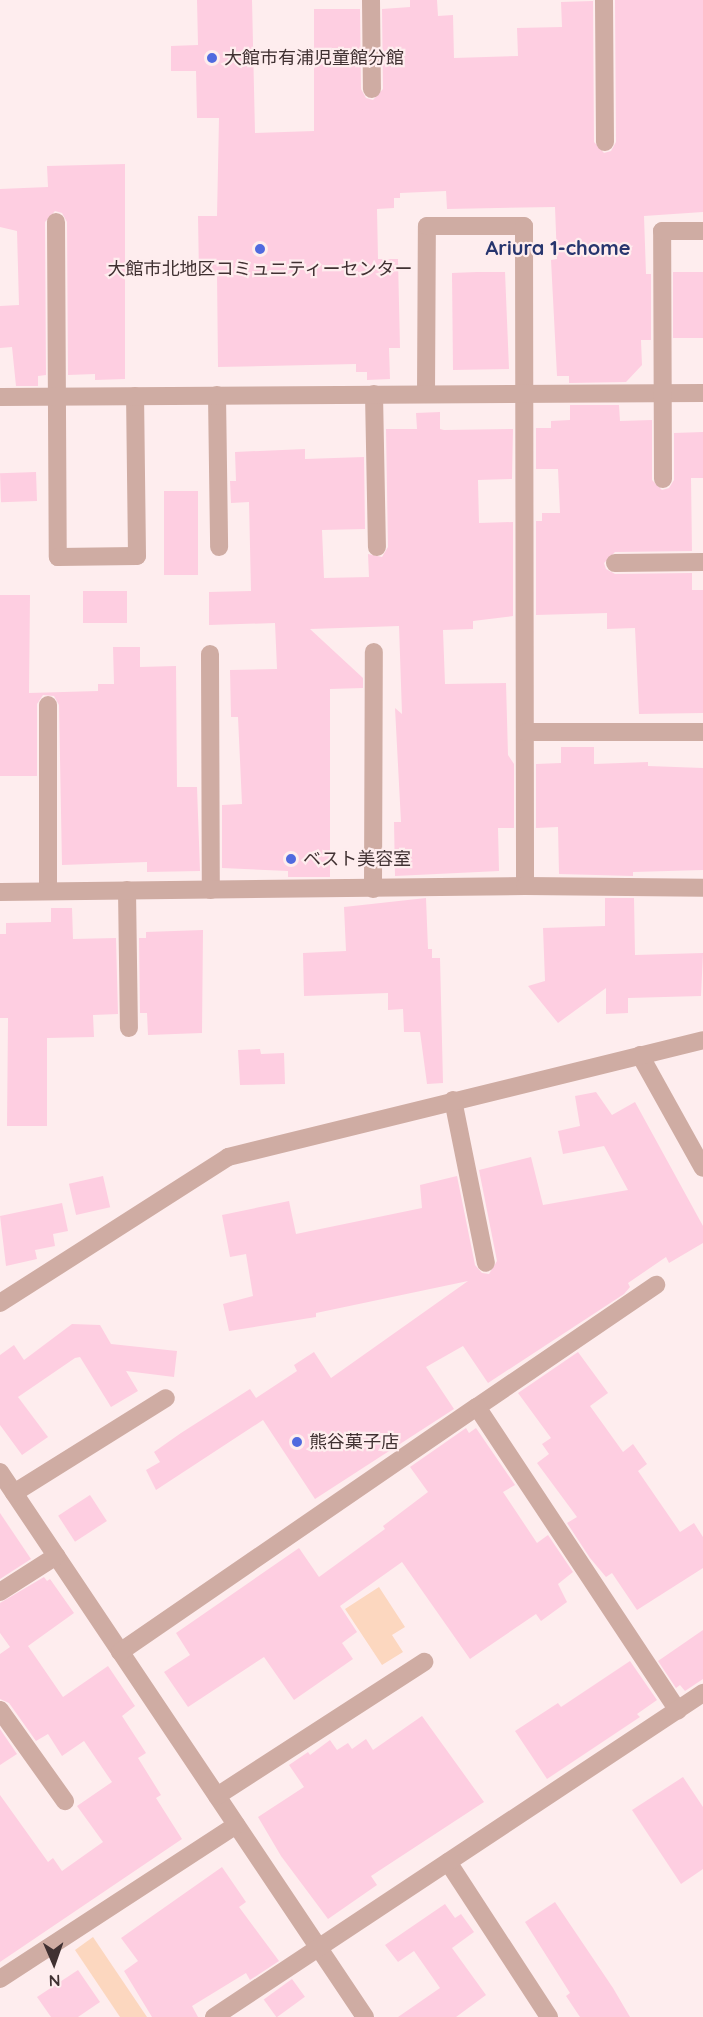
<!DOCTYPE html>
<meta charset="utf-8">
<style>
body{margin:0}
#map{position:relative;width:703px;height:2017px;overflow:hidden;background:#feedee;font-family:Quicksand,"Noto Sans JP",sans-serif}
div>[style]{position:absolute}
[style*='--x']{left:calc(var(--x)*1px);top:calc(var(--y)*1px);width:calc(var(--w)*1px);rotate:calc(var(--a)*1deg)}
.green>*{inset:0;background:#fcd7bf}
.building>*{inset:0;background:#fecee1;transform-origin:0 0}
.street>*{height:18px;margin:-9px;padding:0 9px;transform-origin:9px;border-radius:9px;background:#cfaca3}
.dots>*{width:16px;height:16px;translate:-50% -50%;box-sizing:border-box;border:3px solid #feedee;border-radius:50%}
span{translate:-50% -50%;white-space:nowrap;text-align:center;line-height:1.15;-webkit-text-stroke:4.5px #feedee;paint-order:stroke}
.poi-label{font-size:18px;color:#403132}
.left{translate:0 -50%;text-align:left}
.neighbourhood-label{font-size:20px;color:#27356e;font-weight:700}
.north{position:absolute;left:24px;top:1933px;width:60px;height:60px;-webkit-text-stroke:4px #feedee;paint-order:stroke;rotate:178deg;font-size:16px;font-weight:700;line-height:24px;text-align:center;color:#403132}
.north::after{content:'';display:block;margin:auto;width:21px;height:27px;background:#403132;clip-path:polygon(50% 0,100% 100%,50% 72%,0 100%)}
</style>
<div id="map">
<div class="green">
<i style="clip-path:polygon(379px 1587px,405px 1627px,392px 1635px,403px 1652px,382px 1665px,345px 1609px)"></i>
<i style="clip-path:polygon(93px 1937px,147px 2017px,120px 2017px,75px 1950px)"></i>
</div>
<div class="building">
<i style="clip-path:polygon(197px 0,252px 0,255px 133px,314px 131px,314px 9px,360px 9px,361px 89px,366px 98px,373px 100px,383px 89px,382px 9px,410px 7px,410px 0,437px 0,438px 16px,453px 15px,454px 58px,518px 56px,517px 28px,562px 27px,561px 2px,593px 1px,594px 142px,604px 153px,611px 151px,616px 142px,615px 0,703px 0,703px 212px,644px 216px,646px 274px,651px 274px,651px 340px,641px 340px,642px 365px,626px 382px,569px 383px,569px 376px,557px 376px,551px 260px,557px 259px,555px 207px,447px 209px,446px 191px,400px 193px,400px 198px,394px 198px,394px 208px,377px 209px,378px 259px,398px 259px,400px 348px,389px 348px,390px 379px,367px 380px,367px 372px,356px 372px,356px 364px,218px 367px,217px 274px,199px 275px,198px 216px,217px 216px,219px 118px,197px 118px,196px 71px,171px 71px,171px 46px,198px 45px)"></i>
<i style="clip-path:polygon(125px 164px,125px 379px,95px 380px,95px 374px,68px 375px,67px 222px,62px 213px,55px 211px,45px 222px,46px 375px,38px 376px,38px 386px,16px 386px,12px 347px,0 348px,0 306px,19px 305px,17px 231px,0 227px,0 189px,48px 187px,47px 166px)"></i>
<i style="clip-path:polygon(477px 272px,505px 272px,509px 369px,453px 370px,452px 273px)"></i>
<i style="left:703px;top:272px;width:66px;height:30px;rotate:90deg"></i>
<i style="clip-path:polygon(570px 405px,619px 405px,620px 421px,652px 420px,652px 480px,662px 490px,669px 488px,674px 480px,674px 433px,703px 432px,703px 478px,691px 478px,692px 551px,615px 552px,604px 563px,606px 569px,615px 574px,692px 573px,692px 590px,703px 590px,703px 713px,639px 714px,635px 628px,607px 629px,607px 613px,536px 615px,536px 521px,542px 521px,542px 513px,560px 513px,558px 469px,536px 469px,536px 428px,551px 428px,551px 421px,570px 420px)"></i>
<i style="clip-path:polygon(440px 412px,440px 429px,444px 430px,513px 429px,512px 479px,478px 480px,479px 523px,513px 522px,513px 616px,473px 621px,473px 629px,443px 630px,445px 684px,506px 683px,508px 755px,514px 764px,514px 828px,498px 828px,499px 871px,395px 876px,394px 822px,401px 822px,395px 708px,402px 714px,399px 626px,310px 629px,363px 678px,363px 688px,330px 689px,330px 877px,288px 877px,288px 871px,222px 868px,222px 805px,242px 804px,238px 717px,231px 717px,230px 670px,277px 669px,275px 623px,209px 625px,209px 592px,251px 591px,249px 502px,231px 503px,230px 481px,236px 481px,235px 452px,305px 449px,305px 459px,364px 457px,365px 529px,322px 530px,324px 578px,369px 577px,368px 554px,382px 557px,388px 547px,386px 429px,417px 429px,416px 413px)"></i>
<i style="left:36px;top:472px;width:29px;height:36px;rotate:88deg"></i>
<i style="left:164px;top:491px;width:34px;height:84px"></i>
<i style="left:83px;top:591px;width:44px;height:32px"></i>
<i style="clip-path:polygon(0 595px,30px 595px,29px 693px,98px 691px,98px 684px,114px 684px,113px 647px,140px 647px,140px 667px,176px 666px,177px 787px,197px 787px,200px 871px,147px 872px,147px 862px,62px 865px,59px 705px,54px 696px,43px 695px,37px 704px,37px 776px,0 776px)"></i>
<i style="clip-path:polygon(561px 747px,594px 747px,594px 764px,648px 762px,648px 766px,703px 768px,703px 870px,633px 872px,633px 876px,559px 874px,558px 827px,536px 828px,536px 764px,561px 763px)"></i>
<i style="clip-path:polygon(426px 898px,428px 949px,432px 949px,432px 958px,440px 958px,443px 1083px,427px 1084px,420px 1032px,404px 1032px,403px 1009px,388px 1010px,388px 993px,304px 996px,303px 953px,346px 951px,344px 907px)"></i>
<i style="clip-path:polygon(605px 898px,634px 898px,635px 955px,703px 953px,701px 996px,628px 998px,628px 1013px,606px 1014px,606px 988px,558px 1023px,528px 986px,545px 981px,543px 928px,605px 926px)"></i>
<i style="clip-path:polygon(51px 908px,72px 908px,73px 939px,116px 938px,118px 1014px,93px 1015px,94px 1037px,47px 1038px,47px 1126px,7px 1126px,8px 1018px,0 1018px,0 934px,6px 934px,6px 923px,51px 922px)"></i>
<i style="clip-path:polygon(203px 930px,202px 1033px,148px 1035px,147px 1013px,140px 1013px,139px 938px,146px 938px,146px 932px)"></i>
<i style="clip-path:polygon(260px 1049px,261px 1054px,284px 1053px,285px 1084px,240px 1085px,238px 1050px)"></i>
<i style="clip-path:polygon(596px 1092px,612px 1115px,635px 1102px,703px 1226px,703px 1243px,669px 1263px,666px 1257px,628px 1283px,630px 1287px,624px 1294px,488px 1383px,463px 1346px,426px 1367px,454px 1409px,315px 1499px,263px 1420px,156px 1490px,146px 1470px,160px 1462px,154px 1452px,181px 1433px,250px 1389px,256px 1398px,297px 1371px,294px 1365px,314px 1352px,331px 1378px,468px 1281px,316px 1313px,316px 1317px,229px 1331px,223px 1304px,253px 1296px,246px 1254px,230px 1257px,222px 1215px,289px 1201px,296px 1234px,422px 1208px,420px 1185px,457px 1176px,475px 1265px,482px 1273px,489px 1274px,497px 1261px,479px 1170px,531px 1157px,543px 1205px,628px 1190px,604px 1146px,563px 1154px,558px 1131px,580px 1126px,575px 1096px)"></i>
<i style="left:103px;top:1176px;width:32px;height:35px;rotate:77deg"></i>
<i style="clip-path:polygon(62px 1203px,68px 1231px,53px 1234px,55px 1246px,35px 1250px,37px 1259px,6px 1266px,0 1216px)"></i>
<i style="clip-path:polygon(72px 1324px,100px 1325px,111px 1344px,177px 1351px,174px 1377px,126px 1371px,138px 1391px,111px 1407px,80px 1357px,75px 1358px,18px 1397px,48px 1437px,22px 1455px,0 1425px,0 1355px,14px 1345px,24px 1360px)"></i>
<i style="clip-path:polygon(578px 1352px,608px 1393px,590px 1406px,623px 1452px,633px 1444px,647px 1464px,638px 1471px,680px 1532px,694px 1523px,703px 1537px,703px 1568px,637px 1610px,612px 1573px,606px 1577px,590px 1558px,567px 1523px,577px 1517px,537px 1463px,549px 1454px,542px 1444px,551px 1438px,518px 1393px)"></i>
<i style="clip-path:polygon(466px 1428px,469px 1433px,476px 1428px,515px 1485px,503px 1492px,537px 1543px,548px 1535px,573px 1572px,558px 1584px,567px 1602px,541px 1621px,536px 1614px,470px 1659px,402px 1562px,340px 1606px,357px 1632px,342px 1643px,353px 1659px,294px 1700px,264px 1657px,188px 1707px,164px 1672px,190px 1655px,176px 1633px,299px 1548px,319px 1577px,385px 1529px,383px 1526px,428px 1492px,410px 1467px)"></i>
<i style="left:90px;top:1495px;width:31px;height:38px;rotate:57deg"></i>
<i style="clip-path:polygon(0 1513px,31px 1559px,0 1579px)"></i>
<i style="clip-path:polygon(44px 1577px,47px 1581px,50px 1579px,74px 1613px,28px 1646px,63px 1697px,108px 1666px,135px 1706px,122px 1716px,146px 1753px,138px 1758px,161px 1795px,156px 1798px,182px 1839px,0 1962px,0 1795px,48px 1862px,53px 1858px,62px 1871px,103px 1842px,77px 1806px,112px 1782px,84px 1741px,62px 1756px,48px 1734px,36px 1741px,9px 1703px,0 1699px,0 1654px,10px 1647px,0 1633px,0 1603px)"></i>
<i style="clip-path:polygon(703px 1630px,703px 1679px,685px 1691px,680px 1685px,676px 1688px,658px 1661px)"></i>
<i style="clip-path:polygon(630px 1661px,657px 1700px,637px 1714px,640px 1717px,547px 1779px,515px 1731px,558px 1703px,561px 1707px)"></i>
<i style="clip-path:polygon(422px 1716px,484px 1802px,371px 1876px,377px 1885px,328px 1919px,281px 1856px,258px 1817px,304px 1787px,289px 1765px,308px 1752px,310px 1755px,330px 1740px,337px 1750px,348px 1743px,352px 1749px,366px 1739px,373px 1750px)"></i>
<i style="clip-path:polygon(0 1729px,17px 1754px,0 1765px)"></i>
<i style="clip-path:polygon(683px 1777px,703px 1807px,703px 1869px,681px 1884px,632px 1810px)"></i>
<i style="clip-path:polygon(222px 1867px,246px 1902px,239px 1907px,279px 1961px,250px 1980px,246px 1973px,192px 2006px,198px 2017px,152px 2017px,124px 1971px,138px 1961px,121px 1938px)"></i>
<i style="clip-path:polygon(555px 1902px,613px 1988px,630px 2017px,580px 2017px,566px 1996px,570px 1993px,525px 1922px)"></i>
<i style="clip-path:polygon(445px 1904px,455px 1918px,461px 1914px,474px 1932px,452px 1948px,486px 1995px,456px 2017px,398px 2017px,440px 1988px,414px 1951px,398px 1962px,385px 1945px)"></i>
<i style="clip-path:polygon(78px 1970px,100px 2002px,78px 2017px,51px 2017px,37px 1997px)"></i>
<i style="left:292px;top:1979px;width:22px;height:35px;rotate:54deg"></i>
</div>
<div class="street">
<i style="--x:371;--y:0;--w:89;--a:89.4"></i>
<i style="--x:604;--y:0;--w:142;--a:89.6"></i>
<i style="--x:56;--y:222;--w:335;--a:89.7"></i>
<i style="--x:58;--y:557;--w:79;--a:-0.7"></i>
<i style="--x:137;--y:556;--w:160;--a:-90.7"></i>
<i style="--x:374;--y:394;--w:153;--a:88.9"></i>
<i style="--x:426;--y:394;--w:168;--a:-89.7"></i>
<i style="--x:427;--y:226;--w:97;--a:0"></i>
<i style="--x:524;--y:226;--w:660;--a:89.91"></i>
<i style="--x:217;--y:395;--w:152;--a:89.2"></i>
<i style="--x:0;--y:397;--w:703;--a:-0.33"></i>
<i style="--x:663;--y:479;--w:248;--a:-90.2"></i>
<i style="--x:662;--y:231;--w:41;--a:0"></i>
<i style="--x:615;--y:563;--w:88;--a:-0.7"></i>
<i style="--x:210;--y:654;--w:236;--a:89.8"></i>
<i style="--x:526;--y:732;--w:177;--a:0"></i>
<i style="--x:373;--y:889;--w:237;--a:-89.8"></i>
<i style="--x:127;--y:890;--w:138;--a:89.2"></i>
<i style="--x:48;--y:891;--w:186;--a:-90"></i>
<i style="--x:0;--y:892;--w:525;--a:-0.65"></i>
<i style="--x:525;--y:886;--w:178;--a:0.6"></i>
<i style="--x:640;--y:1055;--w:129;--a:60.9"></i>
<i style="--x:453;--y:1100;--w:166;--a:78.6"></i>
<i style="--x:0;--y:1303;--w:271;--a:-32.6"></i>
<i style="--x:228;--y:1157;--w:489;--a:-13.8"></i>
<i style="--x:477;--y:1407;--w:217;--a:-34.3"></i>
<i style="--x:0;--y:1472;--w:656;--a:56.19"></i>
<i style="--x:14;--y:1493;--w:179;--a:-32"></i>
<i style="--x:0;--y:1592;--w:67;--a:-32.7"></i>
<i style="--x:120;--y:1652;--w:433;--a:-34.5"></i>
<i style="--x:477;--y:1407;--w:364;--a:56.5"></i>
<i style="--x:0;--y:1710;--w:112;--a:54.5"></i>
<i style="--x:217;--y:1796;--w:247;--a:-32.9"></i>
<i style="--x:448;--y:1862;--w:185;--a:56.9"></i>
<i style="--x:0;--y:1979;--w:282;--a:-33.1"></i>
<i style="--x:214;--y:2017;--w:587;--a:-33.53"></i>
</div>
<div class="dots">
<i style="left:212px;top:58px;background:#506adf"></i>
<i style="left:260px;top:249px;background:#506adf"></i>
<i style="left:291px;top:859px;background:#506adf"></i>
<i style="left:297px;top:1442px;background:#506adf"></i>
</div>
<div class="poi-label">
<span class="left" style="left:224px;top:58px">大館市有浦児童館分館</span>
<span style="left:260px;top:269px">大館市北地区コミュニティーセンター</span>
<span class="left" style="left:303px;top:859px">ベスト美容室</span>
<span class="left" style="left:309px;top:1442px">熊谷菓子店</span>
</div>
<div class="neighbourhood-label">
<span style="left:558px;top:247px">Ariura 1-chome</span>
</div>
<div class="north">N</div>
</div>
